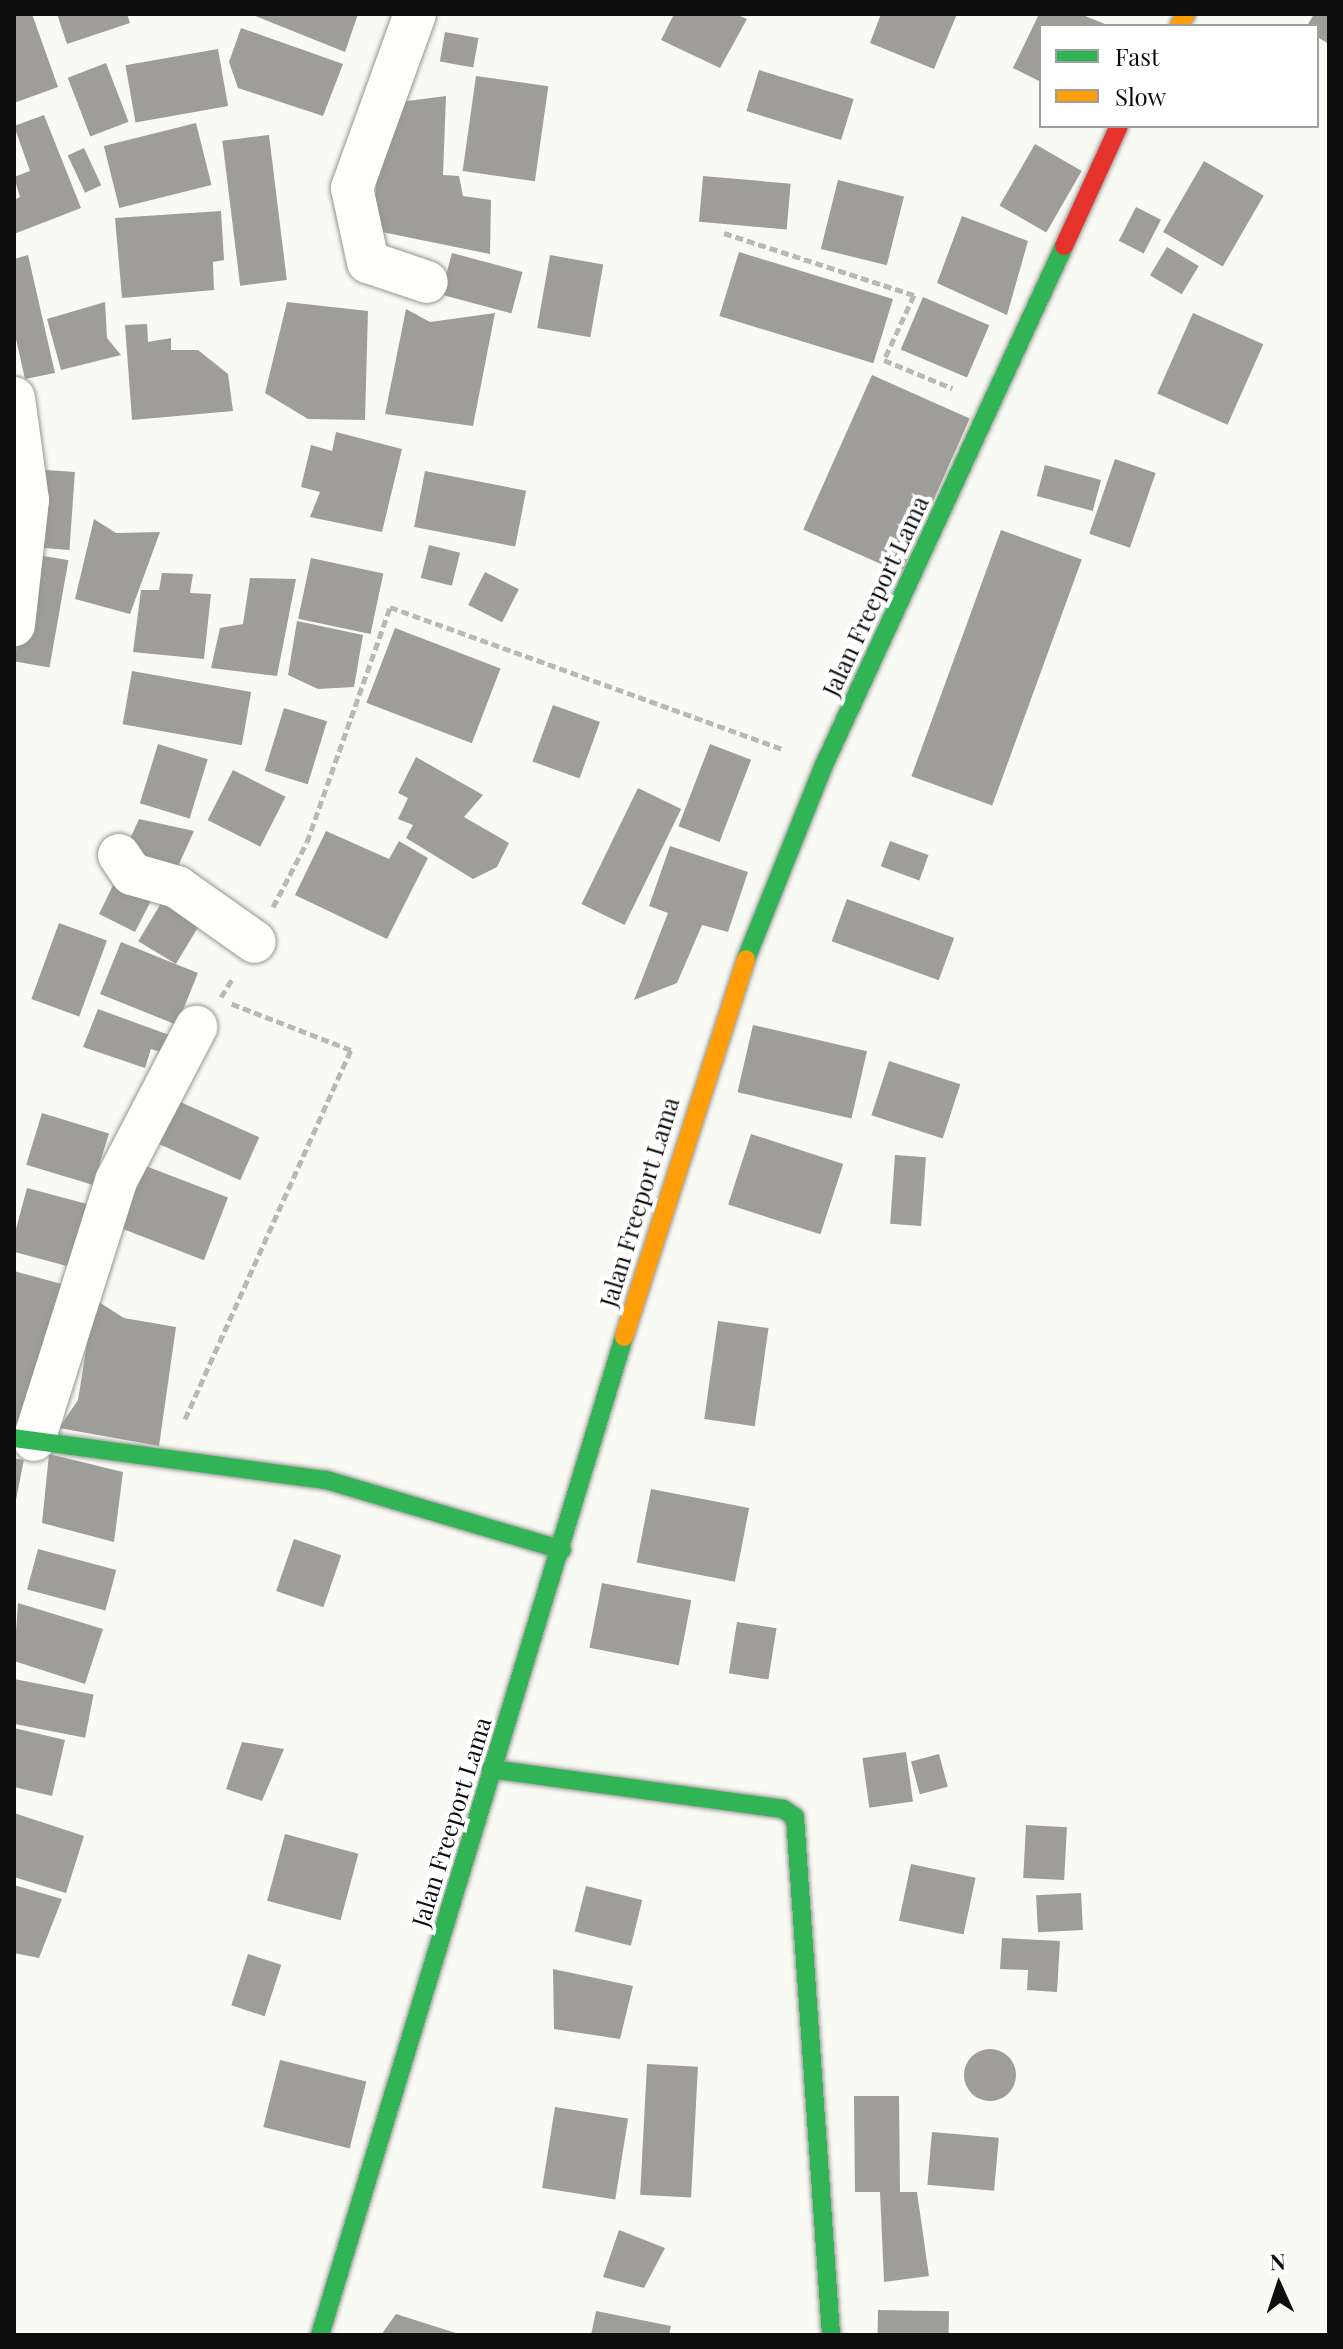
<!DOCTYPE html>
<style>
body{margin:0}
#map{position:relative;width:1343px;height:2349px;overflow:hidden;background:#fafaf4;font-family:"Playfair Display",serif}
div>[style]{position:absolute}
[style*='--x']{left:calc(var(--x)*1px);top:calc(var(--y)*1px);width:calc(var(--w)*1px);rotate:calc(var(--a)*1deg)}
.building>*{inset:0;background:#9e9d99;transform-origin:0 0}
.round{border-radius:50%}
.path>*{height:5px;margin-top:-2.5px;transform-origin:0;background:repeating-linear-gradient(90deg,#b8b8b7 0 8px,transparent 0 12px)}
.roads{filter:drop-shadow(0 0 2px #949492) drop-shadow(0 0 2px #949492)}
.street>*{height:42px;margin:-21px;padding:0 21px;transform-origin:21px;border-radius:21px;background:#fefefd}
.fast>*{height:18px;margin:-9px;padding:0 9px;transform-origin:9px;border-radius:9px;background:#30b455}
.slow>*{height:18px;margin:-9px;padding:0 9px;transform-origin:9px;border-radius:9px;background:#ff9f0a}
.jam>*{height:18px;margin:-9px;padding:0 9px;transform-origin:9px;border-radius:9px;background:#e5322d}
span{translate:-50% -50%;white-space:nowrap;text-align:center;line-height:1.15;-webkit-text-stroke:8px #fff;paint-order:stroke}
.street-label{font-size:24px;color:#0e0e0e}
.frame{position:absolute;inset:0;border:16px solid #0e0e0e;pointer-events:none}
.legend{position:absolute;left:1039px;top:24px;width:280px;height:104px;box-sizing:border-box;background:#fff;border:2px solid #9f9f9f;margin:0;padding:10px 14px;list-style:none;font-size:24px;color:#0e0e0e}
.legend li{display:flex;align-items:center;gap:16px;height:40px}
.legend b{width:40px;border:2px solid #9f9f9f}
.north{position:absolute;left:1239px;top:2245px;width:80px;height:80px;-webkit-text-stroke:6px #fff;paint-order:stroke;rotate:357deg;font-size:22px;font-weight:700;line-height:32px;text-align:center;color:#0e0e0e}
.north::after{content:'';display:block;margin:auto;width:28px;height:36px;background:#0e0e0e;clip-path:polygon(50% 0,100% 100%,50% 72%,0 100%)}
</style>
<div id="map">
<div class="building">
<i style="clip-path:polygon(14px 14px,32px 14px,58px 87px,14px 103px)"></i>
<i style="clip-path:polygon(57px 14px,127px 14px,130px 23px,67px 44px)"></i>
<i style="clip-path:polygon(250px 14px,358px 14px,345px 52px)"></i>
<i style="clip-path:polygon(674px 14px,735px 14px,747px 19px,720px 68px,661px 40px)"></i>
<i style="clip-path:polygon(881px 14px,957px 14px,934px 69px,870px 43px)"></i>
<i style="clip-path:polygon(1039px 14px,1080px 14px,1110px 26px,1041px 26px,1041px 82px,1013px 68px)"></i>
<i style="clip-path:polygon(1314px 14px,1329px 14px,1329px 44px,1317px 37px,1317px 26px,1307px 26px)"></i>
<i style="clip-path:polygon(241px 28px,343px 64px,323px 116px,238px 88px,229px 62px)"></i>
<i style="left:445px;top:32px;width:34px;height:30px;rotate:10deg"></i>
<i style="left:218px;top:49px;width:58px;height:94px;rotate:80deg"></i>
<i style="left:106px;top:63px;width:63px;height:41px;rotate:69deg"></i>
<i style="left:759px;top:70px;width:99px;height:43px;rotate:17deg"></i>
<i style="left:476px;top:76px;width:73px;height:96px;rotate:8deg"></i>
<i style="clip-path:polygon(446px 96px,443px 175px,459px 176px,463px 196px,491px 200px,490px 254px,372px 230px,384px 104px)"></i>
<i style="clip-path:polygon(44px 115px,81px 208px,14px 234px,14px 200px,20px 197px,14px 177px,30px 171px,14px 126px)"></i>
<i style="left:196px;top:123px;width:64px;height:95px;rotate:76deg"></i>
<i style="left:269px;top:135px;width:146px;height:47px;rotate:83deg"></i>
<i style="left:1035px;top:144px;width:54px;height:71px;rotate:30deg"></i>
<i style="left:84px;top:148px;width:41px;height:18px;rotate:65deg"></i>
<i style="left:1204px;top:161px;width:69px;height:82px;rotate:30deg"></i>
<i style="left:703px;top:176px;width:88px;height:46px;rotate:5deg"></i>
<i style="left:838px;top:180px;width:68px;height:71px;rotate:14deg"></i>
<i style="left:1136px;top:207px;width:28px;height:38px;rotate:27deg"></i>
<i style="clip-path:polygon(221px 211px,224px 260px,213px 262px,214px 290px,122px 298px,115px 218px)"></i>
<i style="clip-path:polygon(962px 216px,1028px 241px,1007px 315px,937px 283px)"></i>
<i style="left:1167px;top:247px;width:37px;height:33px;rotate:31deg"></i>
<i style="left:739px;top:252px;width:161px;height:67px;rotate:17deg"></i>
<i style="left:452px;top:253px;width:73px;height:43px;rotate:15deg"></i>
<i style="clip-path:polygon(28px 255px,55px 373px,25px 379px,14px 330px,14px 259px)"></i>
<i style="left:550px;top:255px;width:54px;height:74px;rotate:10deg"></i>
<i style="left:923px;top:297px;width:72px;height:57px;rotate:23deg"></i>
<i style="clip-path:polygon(105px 302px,107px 338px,121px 355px,61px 370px,47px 319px)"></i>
<i style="clip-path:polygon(287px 302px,368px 311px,365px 420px,308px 419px,265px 393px)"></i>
<i style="clip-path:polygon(406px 309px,430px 322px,495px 313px,473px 426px,385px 414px)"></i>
<i style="left:1193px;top:313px;width:77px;height:88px;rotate:24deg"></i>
<i style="clip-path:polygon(147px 324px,148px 342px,171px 338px,171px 350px,198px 350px,228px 374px,233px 411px,132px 420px,125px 325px)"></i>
<i style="left:872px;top:375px;width:107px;height:169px;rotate:24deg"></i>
<i style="clip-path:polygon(336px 432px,402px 449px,382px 532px,310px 517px,320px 492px,301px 487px,311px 445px,332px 451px)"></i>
<i style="left:1115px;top:459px;width:43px;height:79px;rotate:19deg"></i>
<i style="left:1045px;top:465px;width:58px;height:32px;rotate:15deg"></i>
<i style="left:45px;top:470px;width:30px;height:78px;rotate:4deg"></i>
<i style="left:425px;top:471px;width:103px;height:57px;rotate:11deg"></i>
<i style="clip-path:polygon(94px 519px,116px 533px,160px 532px,130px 614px,75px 599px)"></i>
<i style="left:1001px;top:530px;width:86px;height:262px;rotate:20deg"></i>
<i style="left:429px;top:545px;width:32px;height:34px;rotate:14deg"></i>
<i style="left:33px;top:554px;width:36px;height:109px;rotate:10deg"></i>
<i style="left:311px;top:558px;width:74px;height:62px;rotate:12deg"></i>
<i style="left:485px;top:572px;width:38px;height:37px;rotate:27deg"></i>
<i style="clip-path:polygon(162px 573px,193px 574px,190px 593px,211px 594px,204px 659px,133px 652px,141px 590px,159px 590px)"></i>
<i style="clip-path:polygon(250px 578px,296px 579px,277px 676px,211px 668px,220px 628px,243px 624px)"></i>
<i style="clip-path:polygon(297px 621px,363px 635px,354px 687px,318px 689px,288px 675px)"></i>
<i style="left:395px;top:628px;width:113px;height:80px;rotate:21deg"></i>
<i style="left:132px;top:671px;width:121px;height:54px;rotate:10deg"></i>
<i style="left:553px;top:705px;width:50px;height:60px;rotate:20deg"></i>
<i style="left:284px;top:708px;width:45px;height:66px;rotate:17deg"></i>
<i style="left:158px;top:744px;width:52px;height:62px;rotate:17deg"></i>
<i style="left:710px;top:744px;width:44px;height:88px;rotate:21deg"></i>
<i style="clip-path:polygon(416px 757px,483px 795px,464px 817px,509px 843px,497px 867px,473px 879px,406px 838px,413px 825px,398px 819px,408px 798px,398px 793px)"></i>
<i style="left:233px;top:770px;width:59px;height:56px;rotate:27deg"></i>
<i style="left:638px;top:788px;width:48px;height:129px;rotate:26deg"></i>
<i style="clip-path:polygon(139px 819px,194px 831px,174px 875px,124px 852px)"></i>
<i style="clip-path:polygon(326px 831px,389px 859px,399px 841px,428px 858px,387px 939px,295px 895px)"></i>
<i style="left:890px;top:841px;width:41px;height:27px;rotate:20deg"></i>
<i style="clip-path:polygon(670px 846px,748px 872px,728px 932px,702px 925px,677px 983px,634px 1000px,668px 913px,649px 906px)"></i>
<i style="clip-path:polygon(120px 871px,160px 883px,135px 932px,99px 914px)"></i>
<i style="left:166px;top:895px;width:44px;height:54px;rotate:31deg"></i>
<i style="left:847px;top:899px;width:114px;height:45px;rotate:20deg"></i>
<i style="left:59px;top:923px;width:51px;height:81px;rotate:20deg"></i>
<i style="left:121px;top:942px;width:83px;height:56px;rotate:22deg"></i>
<i style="clip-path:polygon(98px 1009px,172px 1036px,166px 1054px,151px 1049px,145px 1068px,83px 1047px)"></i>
<i style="left:753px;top:1025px;width:117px;height:69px;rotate:13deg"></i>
<i style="left:889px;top:1061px;width:75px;height:57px;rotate:18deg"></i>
<i style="left:178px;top:1101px;width:89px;height:47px;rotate:24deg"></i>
<i style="left:42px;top:1113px;width:70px;height:54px;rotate:17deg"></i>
<i style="left:751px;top:1134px;width:97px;height:74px;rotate:18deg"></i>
<i style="left:895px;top:1155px;width:31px;height:69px;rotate:4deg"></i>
<i style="left:143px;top:1165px;width:91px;height:67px;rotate:21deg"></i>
<i style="left:27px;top:1188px;width:68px;height:65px;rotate:15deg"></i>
<i style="clip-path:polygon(14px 1271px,69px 1286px,14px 1432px)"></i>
<i style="clip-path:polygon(94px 1299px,124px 1318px,176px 1327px,159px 1446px,59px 1428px,78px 1400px)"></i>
<i style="left:718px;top:1321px;width:51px;height:99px;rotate:8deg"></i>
<i style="clip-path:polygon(49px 1454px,123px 1472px,114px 1542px,42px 1523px)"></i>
<i style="left:14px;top:1458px;width:10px;height:66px;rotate:11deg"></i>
<i style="left:651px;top:1489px;width:100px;height:75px;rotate:11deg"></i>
<i style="left:294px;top:1539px;width:50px;height:55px;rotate:19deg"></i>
<i style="left:38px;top:1549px;width:81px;height:42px;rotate:15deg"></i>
<i style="left:602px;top:1583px;width:91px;height:66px;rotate:11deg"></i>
<i style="clip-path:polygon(18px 1603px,103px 1629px,85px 1684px,14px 1661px)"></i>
<i style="left:737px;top:1622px;width:40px;height:52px;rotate:9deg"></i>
<i style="left:14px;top:1679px;width:81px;height:44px;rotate:11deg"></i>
<i style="clip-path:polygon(14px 1728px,65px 1740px,52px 1796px,14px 1787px)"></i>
<i style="clip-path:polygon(242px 1742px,284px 1749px,262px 1801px,226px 1789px)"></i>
<i style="left:906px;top:1752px;width:50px;height:44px;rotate:82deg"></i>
<i style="left:939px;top:1754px;width:34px;height:29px;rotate:75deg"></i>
<i style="clip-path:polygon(14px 1813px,84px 1836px,66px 1893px,14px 1877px)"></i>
<i style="left:1026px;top:1825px;width:41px;height:53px;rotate:3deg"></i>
<i style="left:285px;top:1834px;width:76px;height:69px;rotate:15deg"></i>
<i style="left:911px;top:1864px;width:66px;height:58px;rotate:12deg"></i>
<i style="clip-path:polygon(14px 1885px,62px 1899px,39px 1958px,14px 1953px)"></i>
<i style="left:586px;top:1886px;width:58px;height:47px;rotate:14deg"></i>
<i style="left:1081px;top:1893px;width:37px;height:45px;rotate:87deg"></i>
<i style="clip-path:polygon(1002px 1938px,1060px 1941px,1057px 1992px,1027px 1990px,1028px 1970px,1000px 1969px)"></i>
<i style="left:248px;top:1954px;width:35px;height:54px;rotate:18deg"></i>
<i style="clip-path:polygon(553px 1969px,633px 1986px,620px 2039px,554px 2029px)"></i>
<i class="round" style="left:964px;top:2049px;width:52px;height:52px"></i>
<i style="left:280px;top:2060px;width:89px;height:69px;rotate:14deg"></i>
<i style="left:647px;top:2064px;width:51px;height:131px;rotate:3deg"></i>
<i style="clip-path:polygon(854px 2096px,899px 2096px,900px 2192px,917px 2192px,929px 2276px,884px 2282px,880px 2192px,855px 2192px)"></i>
<i style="left:555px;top:2107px;width:74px;height:82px;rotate:9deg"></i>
<i style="left:932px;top:2132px;width:67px;height:53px;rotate:5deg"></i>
<i style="clip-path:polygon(619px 2230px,665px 2248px,644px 2288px,603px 2277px)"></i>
<i style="left:878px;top:2310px;width:71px;height:25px;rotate:1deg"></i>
<i style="clip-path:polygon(596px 2311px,671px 2326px,669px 2335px,591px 2335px)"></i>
<i style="clip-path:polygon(396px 2314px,459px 2334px,459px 2335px,381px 2335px)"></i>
</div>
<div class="path">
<i style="--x:724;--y:233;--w:200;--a:18.1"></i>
<i style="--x:914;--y:295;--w:72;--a:114.8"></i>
<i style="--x:884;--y:360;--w:74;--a:22.4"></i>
<i style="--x:273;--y:907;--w:73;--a:-62.4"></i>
<i style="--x:307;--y:842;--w:249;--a:-70.5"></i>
<i style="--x:390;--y:607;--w:419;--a:19.9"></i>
<i style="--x:221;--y:997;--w:22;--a:-58"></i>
<i style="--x:185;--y:1419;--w:405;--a:-65.8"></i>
<i style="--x:351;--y:1050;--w:130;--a:-158.8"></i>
</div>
<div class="roads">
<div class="street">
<i style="--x:415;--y:14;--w:185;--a:109.9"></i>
<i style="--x:352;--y:188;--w:76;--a:77.8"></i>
<i style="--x:368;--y:262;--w:62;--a:18.7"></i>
<i style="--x:14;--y:398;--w:103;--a:82.2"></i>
<i style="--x:28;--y:500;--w:126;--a:96.4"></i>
<i style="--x:119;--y:855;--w:23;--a:56"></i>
<i style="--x:132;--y:874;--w:47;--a:16.1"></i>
<i style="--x:177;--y:887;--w:95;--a:35.2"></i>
<i style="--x:34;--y:1440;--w:272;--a:-72.4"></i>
<i style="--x:116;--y:1181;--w:174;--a:-62.5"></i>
</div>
<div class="fast">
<i style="--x:746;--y:959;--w:209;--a:-68.1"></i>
<i style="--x:824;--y:765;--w:572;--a:-65.18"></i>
<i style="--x:14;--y:1438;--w:315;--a:7.7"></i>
<i style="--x:326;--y:1480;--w:246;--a:16.5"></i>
<i style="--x:491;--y:1769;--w:295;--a:7.8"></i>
<i style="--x:783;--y:1809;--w:14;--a:34"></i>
<i style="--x:795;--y:1817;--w:519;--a:86.02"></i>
<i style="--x:320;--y:2335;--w:1043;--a:-73.06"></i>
</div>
<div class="slow">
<i style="--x:1179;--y:26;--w:14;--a:-60"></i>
<i style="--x:624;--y:1337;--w:397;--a:-72.1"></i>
</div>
<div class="jam">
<i style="--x:1064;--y:246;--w:132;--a:-65.4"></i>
</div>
</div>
<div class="street-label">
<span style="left:875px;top:596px;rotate:-65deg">Jalan Freeport Lama</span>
<span style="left:639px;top:1202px;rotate:-73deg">Jalan Freeport Lama</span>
<span style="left:451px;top:1822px;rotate:-73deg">Jalan Freeport Lama</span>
</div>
<div class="frame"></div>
<ul class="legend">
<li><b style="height:10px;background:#30b455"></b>Fast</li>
<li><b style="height:10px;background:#ff9f0a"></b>Slow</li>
</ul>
<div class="north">N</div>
</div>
